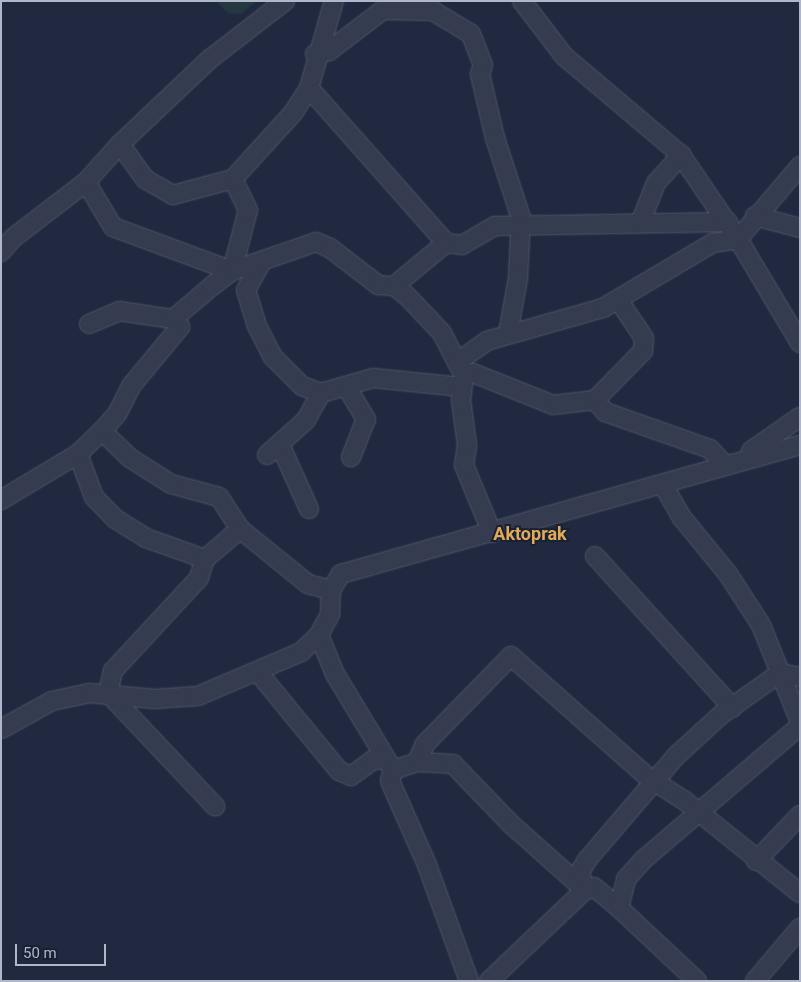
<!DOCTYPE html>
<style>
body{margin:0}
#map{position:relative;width:801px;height:982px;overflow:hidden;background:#212940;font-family:Roboto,sans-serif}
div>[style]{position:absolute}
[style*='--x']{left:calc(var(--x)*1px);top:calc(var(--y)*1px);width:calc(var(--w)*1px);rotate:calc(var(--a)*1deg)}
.green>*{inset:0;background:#233841}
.roads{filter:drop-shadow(0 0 1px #50576a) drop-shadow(0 0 1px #50576a)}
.minor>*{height:18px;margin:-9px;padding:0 9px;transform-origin:9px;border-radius:9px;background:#353c4f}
span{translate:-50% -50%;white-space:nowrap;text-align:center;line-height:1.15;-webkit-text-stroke:4px #1a2134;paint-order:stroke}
.quarter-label{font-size:18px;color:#e0aa57;font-weight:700}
.frame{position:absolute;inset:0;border:2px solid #b1b7cb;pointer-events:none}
.scale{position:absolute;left:15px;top:944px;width:91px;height:22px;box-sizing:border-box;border:2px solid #b1b7cb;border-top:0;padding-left:6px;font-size:15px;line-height:18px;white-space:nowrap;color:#b1b7cb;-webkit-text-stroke:4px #1a2134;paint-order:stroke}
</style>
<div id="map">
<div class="green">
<i style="clip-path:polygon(216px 1px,257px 1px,241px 14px,228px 13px)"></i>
</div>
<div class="roads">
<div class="minor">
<i style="--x:315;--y:54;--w:14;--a:-12"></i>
<i style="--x:329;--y:51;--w:68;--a:-37.2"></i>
<i style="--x:383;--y:10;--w:50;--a:1.1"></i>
<i style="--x:433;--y:11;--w:44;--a:31.2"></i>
<i style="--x:471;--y:34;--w:33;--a:69"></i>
<i style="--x:483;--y:65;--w:9;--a:108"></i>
<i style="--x:480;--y:74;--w:66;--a:76.8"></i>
<i style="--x:495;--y:138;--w:84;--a:72"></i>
<i style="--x:521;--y:218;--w:60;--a:92.9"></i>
<i style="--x:518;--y:278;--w:57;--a:100.1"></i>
<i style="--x:309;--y:88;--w:207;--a:48.5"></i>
<i style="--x:446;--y:243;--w:16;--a:7"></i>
<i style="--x:462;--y:245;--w:38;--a:-30"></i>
<i style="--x:495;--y:226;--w:233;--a:-1"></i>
<i style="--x:120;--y:144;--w:43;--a:54.5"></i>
<i style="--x:145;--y:179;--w:32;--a:30"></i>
<i style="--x:173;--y:195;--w:62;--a:-14.9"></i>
<i style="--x:800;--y:166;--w:96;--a:130.3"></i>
<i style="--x:738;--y:239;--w:121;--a:59.2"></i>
<i style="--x:86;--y:182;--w:52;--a:59"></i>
<i style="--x:113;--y:227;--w:127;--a:20.3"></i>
<i style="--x:232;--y:271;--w:63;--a:-75.3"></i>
<i style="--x:248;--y:210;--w:34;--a:-116"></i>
<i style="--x:233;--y:179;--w:89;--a:-47.7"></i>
<i style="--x:293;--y:113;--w:30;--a:-57"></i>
<i style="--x:309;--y:88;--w:91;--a:-74"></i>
<i style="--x:755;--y:216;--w:47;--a:14.9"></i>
<i style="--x:641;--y:221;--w:41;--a:-68.5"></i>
<i style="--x:656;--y:183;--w:38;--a:-48"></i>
<i style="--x:1;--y:252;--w:18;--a:-49"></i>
<i style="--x:13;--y:238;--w:92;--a:-37.5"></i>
<i style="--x:86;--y:182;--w:51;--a:-48.2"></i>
<i style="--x:120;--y:144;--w:124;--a:-43.4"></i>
<i style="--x:210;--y:59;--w:95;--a:-37.7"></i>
<i style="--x:261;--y:263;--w:31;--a:119"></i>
<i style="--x:246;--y:290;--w:38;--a:73"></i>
<i style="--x:257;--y:326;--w:35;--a:63"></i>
<i style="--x:273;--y:357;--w:41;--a:45"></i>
<i style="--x:302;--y:386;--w:20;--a:20"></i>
<i style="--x:321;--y:393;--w:54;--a:-16.1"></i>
<i style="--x:373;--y:378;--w:89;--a:5.8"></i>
<i style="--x:394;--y:286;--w:67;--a:-39.6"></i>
<i style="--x:89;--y:324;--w:33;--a:-23"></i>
<i style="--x:119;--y:311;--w:55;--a:8.4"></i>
<i style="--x:464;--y:375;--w:9;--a:-13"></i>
<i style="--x:473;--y:373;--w:86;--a:21.8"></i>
<i style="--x:553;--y:405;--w:42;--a:-6.8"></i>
<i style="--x:595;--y:400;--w:69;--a:-45.6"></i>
<i style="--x:643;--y:351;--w:13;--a:-86"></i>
<i style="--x:644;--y:338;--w:45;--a:-124"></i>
<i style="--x:346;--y:386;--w:39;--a:59"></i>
<i style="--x:366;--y:419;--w:41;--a:111.5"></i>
<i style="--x:595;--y:400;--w:16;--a:50"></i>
<i style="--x:605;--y:412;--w:111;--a:19.4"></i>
<i style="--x:710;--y:449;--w:21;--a:47"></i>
<i style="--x:281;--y:447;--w:68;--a:65.7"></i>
<i style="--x:751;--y:451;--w:60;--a:-34.8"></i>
<i style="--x:78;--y:454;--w:46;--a:69.6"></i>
<i style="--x:94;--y:497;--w:29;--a:46"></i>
<i style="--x:114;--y:518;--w:38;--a:32"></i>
<i style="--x:146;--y:538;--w:63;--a:19.6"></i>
<i style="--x:205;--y:559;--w:46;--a:-40.6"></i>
<i style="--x:240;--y:529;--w:38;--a:-123"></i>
<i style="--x:219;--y:497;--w:50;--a:-164.8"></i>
<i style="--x:171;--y:484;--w:49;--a:-147.6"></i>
<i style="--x:130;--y:458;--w:39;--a:-136"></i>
<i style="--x:267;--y:455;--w:52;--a:-41.9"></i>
<i style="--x:306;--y:420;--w:31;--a:-61"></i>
<i style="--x:663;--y:485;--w:39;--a:60"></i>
<i style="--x:683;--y:519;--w:71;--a:50.7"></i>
<i style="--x:728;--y:574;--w:61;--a:57.1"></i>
<i style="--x:761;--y:625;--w:105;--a:68.1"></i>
<i style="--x:1;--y:500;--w:90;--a:-30.9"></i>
<i style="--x:78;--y:454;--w:33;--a:-44"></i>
<i style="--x:102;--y:431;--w:23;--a:-49"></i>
<i style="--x:117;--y:414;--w:31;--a:-63"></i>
<i style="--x:131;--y:386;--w:77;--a:-50.3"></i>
<i style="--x:180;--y:327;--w:11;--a:-131"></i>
<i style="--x:173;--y:319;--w:51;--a:-40.2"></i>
<i style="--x:212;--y:286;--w:25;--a:-37"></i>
<i style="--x:232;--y:271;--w:89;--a:-19"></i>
<i style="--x:316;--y:242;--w:15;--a:23"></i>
<i style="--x:330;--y:248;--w:61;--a:37.6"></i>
<i style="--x:378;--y:285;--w:16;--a:4"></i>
<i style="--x:394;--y:286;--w:16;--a:38"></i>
<i style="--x:407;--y:296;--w:51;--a:46.6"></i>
<i style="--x:442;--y:333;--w:33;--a:63"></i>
<i style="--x:240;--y:529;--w:87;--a:39"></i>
<i style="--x:308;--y:584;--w:24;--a:15"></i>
<i style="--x:492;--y:533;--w:74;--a:-112.4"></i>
<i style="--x:464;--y:465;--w:20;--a:-81"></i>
<i style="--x:467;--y:445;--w:45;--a:-97.6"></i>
<i style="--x:461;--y:400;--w:25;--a:-83"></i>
<i style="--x:464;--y:375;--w:15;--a:-118"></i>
<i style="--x:457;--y:362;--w:37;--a:-35"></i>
<i style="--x:487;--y:341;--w:121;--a:-15.9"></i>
<i style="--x:603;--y:308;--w:128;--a:-30.6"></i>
<i style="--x:713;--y:243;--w:25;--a:-9"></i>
<i style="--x:738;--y:239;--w:102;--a:-124.2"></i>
<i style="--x:681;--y:155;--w:153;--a:-139.8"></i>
<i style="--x:564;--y:56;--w:69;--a:-127.4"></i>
<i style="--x:595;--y:556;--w:205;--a:47.8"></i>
<i style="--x:205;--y:559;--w:20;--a:108"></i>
<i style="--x:199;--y:578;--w:127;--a:132.8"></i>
<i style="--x:113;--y:671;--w:23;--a:103"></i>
<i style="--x:108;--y:693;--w:156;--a:46.6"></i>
<i style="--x:319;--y:635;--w:42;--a:67.7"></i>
<i style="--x:335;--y:674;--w:112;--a:58.9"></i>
<i style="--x:393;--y:770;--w:11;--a:105"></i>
<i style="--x:390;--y:781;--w:92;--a:66.2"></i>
<i style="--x:427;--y:865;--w:123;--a:70.1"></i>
<i style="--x:257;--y:671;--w:129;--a:50.6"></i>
<i style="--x:339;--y:771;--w:13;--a:23"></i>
<i style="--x:351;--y:776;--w:27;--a:-36"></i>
<i style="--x:373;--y:760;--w:12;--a:-5"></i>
<i style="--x:1;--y:729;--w:58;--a:-28.8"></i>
<i style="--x:52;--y:701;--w:38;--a:-12"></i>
<i style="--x:89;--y:693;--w:66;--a:5.2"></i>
<i style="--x:155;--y:699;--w:43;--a:-4"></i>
<i style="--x:198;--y:696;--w:112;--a:-23.1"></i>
<i style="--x:301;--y:652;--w:25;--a:-43"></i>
<i style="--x:319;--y:635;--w:24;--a:-62"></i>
<i style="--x:330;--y:614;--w:24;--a:-88"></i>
<i style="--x:331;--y:590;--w:19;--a:-58"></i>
<i style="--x:341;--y:574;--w:477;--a:-15.7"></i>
<i style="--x:417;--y:762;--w:20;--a:-66"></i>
<i style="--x:425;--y:744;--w:123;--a:-45.7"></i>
<i style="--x:511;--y:656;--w:184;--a:41.5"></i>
<i style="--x:649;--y:778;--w:43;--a:32.6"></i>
<i style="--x:685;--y:801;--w:147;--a:38.7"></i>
<i style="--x:393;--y:770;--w:25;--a:-18"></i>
<i style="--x:417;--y:762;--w:36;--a:3"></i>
<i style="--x:453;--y:764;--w:85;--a:46"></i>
<i style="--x:512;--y:825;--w:98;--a:41.7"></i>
<i style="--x:585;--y:890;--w:9;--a:-18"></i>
<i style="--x:594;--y:887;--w:33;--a:40"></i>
<i style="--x:619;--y:908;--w:107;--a:43.1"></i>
<i style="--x:756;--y:861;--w:64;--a:-46.3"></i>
<i style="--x:619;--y:908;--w:30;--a:-76"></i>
<i style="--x:626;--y:879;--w:25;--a:-48"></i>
<i style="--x:643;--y:860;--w:206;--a:-40.5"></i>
<i style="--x:489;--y:981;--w:132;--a:-43.5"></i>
<i style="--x:585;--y:890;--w:19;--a:-106"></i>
<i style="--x:580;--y:872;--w:14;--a:-60"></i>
<i style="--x:587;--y:860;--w:137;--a:-49.4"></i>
<i style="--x:676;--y:756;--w:62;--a:-42.4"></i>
<i style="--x:722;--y:714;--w:71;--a:-35.3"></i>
<i style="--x:780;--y:673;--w:20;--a:11"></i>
<i style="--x:755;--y:981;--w:70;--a:-49.7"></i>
</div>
</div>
<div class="quarter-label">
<span style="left:530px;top:534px">Aktoprak</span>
</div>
<div class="frame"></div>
<div class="scale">50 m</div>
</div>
